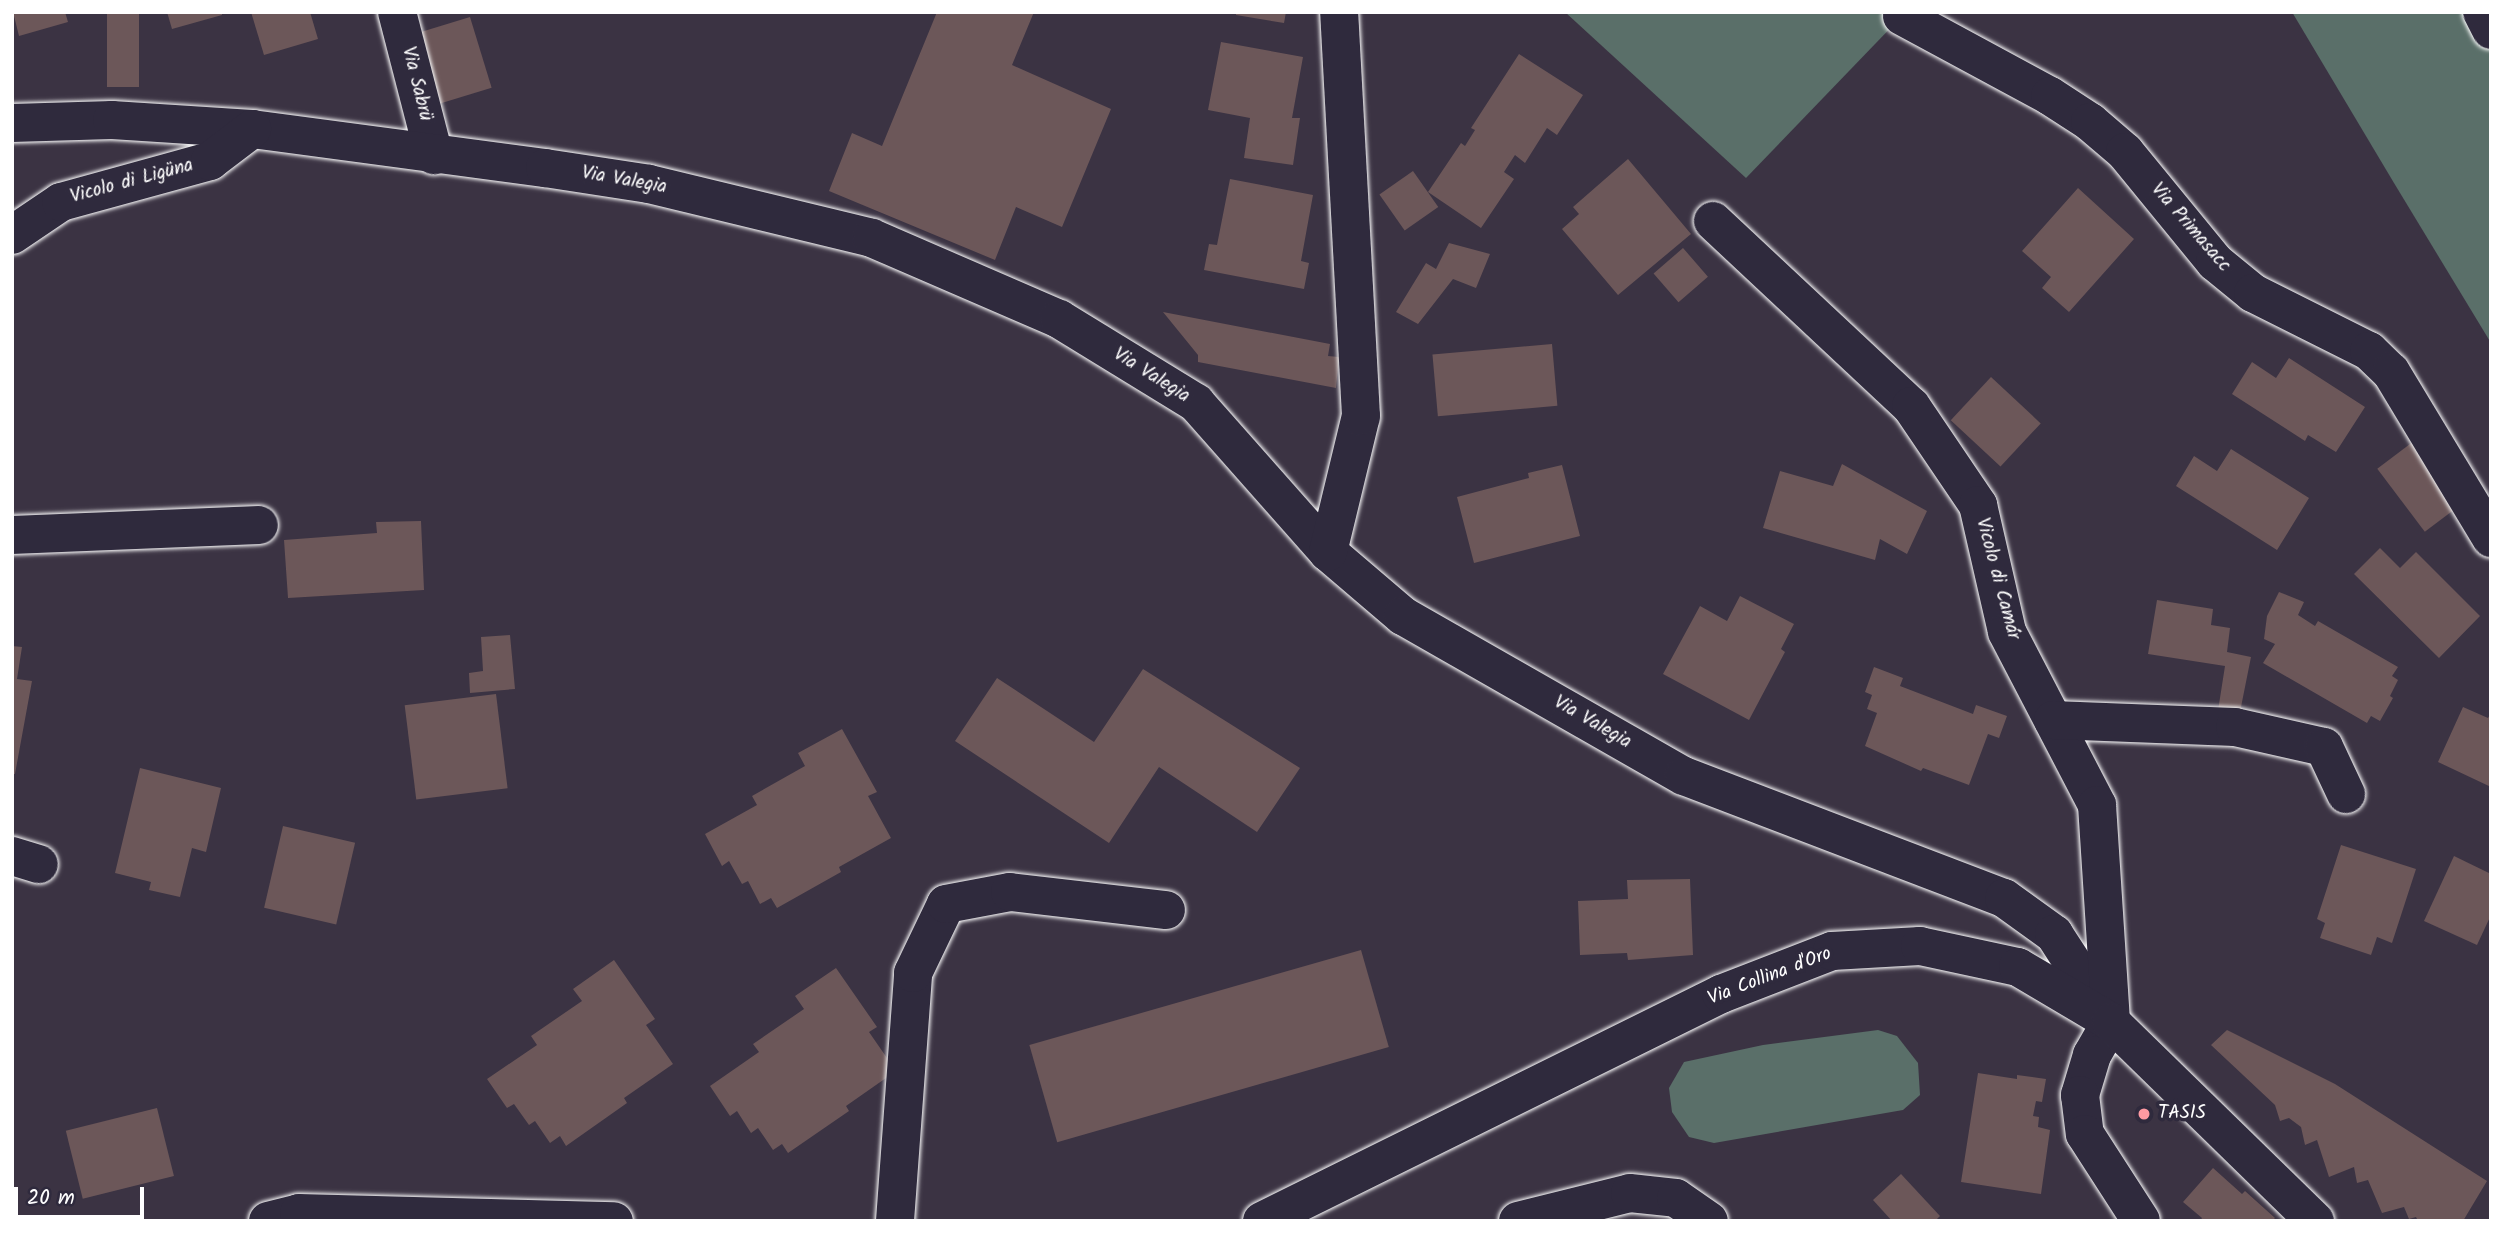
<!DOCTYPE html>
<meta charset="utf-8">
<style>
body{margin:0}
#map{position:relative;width:2503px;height:1233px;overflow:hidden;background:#3b3343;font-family:Kalam,sans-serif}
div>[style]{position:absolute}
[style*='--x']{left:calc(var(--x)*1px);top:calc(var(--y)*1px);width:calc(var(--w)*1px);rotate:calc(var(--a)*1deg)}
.green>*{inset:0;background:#5a6f69}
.building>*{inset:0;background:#6c5759;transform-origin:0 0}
.roads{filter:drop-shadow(0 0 2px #fff) drop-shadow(0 0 2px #fff)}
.minor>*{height:38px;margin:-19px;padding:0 19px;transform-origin:19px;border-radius:19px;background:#2f2a3d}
.dots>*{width:19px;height:19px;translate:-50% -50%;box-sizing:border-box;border:4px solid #2f2a3d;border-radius:50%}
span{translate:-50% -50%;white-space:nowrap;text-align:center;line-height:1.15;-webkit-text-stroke:7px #2f2a3d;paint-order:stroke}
.street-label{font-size:19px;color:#fff}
.poi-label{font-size:19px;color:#fff}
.left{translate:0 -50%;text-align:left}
.frame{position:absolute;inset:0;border:14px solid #fff;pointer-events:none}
.scale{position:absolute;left:14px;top:1187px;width:130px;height:32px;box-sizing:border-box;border:4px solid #fff;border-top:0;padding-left:9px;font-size:21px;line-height:24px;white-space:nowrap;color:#fff;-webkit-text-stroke:5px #2f2a3d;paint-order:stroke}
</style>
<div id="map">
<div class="green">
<i style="clip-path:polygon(1565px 12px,1903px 12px,1902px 16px,1746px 178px)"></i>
<i style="clip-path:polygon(2292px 12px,2491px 12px,2491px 343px,2394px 183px)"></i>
<i style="clip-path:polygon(1878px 1030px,1897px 1036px,1918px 1063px,1920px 1095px,1903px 1110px,1714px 1143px,1689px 1137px,1672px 1112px,1669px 1088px,1684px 1062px,1763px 1045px)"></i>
</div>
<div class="building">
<i style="clip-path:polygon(13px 12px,65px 12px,68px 22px,19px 36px)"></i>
<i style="left:107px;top:12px;width:32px;height:75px"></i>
<i style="clip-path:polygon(167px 12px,222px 12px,222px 15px,172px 29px)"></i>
<i style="clip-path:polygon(251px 12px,310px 12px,318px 39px,264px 55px)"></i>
<i style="clip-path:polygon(937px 12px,1034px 12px,1012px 65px,1111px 109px,1062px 227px,1016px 207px,995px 260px,829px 191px,852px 133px,882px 146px)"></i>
<i style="clip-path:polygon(1236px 12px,1286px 12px,1284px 23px,1236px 15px)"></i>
<i style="left:470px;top:17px;width:74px;height:53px;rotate:73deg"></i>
<i style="clip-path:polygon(1221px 42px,1303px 57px,1292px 118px,1300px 118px,1293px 165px,1244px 158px,1250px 118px,1208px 110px)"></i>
<i style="clip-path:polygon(1519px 54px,1583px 95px,1557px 135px,1547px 128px,1525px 163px,1515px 155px,1504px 172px,1514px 179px,1481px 228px,1428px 192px,1461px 143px,1465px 146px,1475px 130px,1471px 128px)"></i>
<i style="clip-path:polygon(1628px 159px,1691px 234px,1618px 295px,1562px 229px,1579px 214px,1573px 207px)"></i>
<i style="left:1413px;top:171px;width:44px;height:41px;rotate:55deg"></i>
<i style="clip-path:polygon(1230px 179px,1313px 195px,1301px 261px,1309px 263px,1304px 289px,1204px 270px,1209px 244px,1217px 245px)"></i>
<i style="clip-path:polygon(2078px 188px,2134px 239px,2069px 312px,2042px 288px,2051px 277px,2022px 251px)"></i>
<i style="clip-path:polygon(1449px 243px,1490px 254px,1476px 288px,1453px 279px,1418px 324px,1396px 312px,1426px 263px,1436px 269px)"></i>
<i style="left:1683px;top:248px;width:38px;height:39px;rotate:49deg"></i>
<i style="clip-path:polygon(1163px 312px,1330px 344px,1328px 356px,1339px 357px,1336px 388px,1198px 362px,1198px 355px)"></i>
<i style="left:1552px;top:344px;width:62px;height:120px;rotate:85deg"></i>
<i style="clip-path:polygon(2289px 358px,2365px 407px,2336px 452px,2308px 435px,2305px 441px,2232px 394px,2252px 362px,2276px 378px)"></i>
<i style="left:1991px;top:377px;width:68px;height:59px;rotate:43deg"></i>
<i style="left:2414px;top:441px;width:79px;height:46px;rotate:53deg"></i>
<i style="clip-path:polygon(2231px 449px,2309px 498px,2277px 550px,2176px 486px,2194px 456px,2217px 471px)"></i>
<i style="clip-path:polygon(1842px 464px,1927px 511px,1907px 554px,1880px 539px,1875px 560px,1763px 528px,1780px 471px,1833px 486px)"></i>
<i style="clip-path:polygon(1562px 465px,1580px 536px,1474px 563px,1457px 497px,1529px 478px,1528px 473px)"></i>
<i style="clip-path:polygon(421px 521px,424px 590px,288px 598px,284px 540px,377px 533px,376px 522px)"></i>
<i style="clip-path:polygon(2380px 548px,2400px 568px,2416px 552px,2480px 616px,2439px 658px,2354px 574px)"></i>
<i style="clip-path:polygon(2279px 592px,2304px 602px,2298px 615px,2315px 626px,2318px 621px,2398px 667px,2392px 676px,2398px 680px,2390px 696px,2393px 698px,2380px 721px,2371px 716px,2367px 723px,2263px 663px,2275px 644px,2264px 639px,2267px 616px)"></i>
<i style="clip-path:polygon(1740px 596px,1794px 624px,1781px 649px,1785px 652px,1749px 720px,1663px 674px,1700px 606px,1727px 621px)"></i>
<i style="clip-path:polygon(2157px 600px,2213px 609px,2211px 625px,2230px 628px,2227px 652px,2251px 657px,2238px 722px,2217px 717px,2225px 666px,2148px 654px)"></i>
<i style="clip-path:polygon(510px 635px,515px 689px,470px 693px,469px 673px,483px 671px,481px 637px)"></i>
<i style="clip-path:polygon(12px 646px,22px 647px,17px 679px,32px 681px,15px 774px,12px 774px)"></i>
<i style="clip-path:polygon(1874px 667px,1903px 678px,1900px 686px,1973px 714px,1976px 705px,2007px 716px,1999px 738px,1988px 734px,1969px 785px,1923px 768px,1921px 771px,1865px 746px,1877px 713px,1867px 709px,1872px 695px,1865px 692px)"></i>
<i style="clip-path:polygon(1143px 669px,1300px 768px,1257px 832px,1159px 767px,1109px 843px,955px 741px,997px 678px,1094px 742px)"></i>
<i style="left:496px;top:694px;width:95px;height:92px;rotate:83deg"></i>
<i style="clip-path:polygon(2463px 707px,2488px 718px,2491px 713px,2491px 787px,2438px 762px)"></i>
<i style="clip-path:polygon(842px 729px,877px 792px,868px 796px,891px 838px,839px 867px,841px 872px,777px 908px,771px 898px,760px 904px,748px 881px,742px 884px,729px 861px,722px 866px,705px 834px,757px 805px,752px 796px,805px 766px,798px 753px)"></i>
<i style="clip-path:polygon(140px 768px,221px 788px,206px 852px,192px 848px,180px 897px,149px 890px,151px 882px,115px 873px)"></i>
<i style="left:283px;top:826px;width:74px;height:84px;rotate:13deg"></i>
<i style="clip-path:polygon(2341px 845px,2416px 869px,2392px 943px,2377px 937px,2371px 955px,2320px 938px,2325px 923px,2317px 919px)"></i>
<i style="clip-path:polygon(2454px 856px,2491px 874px,2491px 915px,2477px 945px,2424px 921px)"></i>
<i style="clip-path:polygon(1690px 879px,1693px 955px,1628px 960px,1627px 953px,1580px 955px,1578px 901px,1628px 899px,1627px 880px)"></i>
<i style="left:1361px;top:950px;width:101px;height:345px;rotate:74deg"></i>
<i style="clip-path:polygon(614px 960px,655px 1019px,646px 1025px,673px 1064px,624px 1098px,627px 1103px,566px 1146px,560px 1136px,550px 1143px,535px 1121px,529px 1125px,514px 1104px,507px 1108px,487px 1079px,537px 1045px,531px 1036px,582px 1001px,573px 989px)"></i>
<i style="clip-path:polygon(836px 968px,877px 1027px,869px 1032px,896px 1071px,846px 1106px,849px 1111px,788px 1153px,782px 1144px,773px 1150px,758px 1128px,751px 1133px,737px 1111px,730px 1116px,710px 1086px,759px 1052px,753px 1044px,804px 1009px,795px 996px)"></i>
<i style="clip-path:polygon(2227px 1030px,2335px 1084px,2487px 1181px,2463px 1221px,2418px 1221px,2416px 1217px,2409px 1219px,2404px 1207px,2382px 1213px,2368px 1180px,2357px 1183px,2354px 1167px,2329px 1177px,2317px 1140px,2305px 1145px,2301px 1127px,2289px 1118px,2280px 1121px,2275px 1105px,2211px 1045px)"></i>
<i style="clip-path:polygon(1978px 1073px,2017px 1079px,2017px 1075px,2046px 1079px,2042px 1102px,2036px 1101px,2033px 1116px,2039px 1117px,2038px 1127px,2050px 1130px,2041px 1194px,1961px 1182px)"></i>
<i style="left:157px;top:1108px;width:70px;height:94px;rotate:76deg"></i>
<i style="clip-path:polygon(2213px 1168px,2242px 1194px,2245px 1191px,2275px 1218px,2272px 1221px,2200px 1221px,2202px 1218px,2183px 1202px)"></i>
<i style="clip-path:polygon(1901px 1174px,1940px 1216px,1935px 1221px,1892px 1221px,1873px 1200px)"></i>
</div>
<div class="roads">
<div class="minor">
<i style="--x:397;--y:12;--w:148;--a:75.5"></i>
<i style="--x:2482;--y:12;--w:20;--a:63"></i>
<i style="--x:1902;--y:16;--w:168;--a:28.4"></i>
<i style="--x:2050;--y:96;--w:48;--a:33"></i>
<i style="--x:2090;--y:122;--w:46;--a:40.6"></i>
<i style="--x:2125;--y:152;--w:142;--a:50.7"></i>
<i style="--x:2215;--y:262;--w:49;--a:39.2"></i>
<i style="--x:2253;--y:293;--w:130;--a:26.6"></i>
<i style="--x:2369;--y:351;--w:30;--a:44"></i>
<i style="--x:2391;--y:372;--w:194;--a:58.9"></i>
<i style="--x:12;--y:123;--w:100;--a:-1.7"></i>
<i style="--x:112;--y:120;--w:140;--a:3.7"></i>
<i style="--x:252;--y:129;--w:296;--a:7.6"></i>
<i style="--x:545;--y:168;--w:105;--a:8.7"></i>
<i style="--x:649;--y:184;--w:229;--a:13.6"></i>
<i style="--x:872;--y:238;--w:204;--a:23.4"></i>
<i style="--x:1059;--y:319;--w:161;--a:31.5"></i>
<i style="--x:1196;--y:403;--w:199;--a:48.5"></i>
<i style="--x:1328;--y:552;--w:99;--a:40.5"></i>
<i style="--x:1403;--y:616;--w:323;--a:29.7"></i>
<i style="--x:1684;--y:776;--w:342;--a:20.9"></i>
<i style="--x:2004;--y:898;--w:62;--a:35.8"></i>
<i style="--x:2054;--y:934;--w:105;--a:57.1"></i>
<i style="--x:1713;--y:221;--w:271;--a:43.1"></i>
<i style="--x:1911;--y:406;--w:120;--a:55.9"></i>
<i style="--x:1978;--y:505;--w:130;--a:77.1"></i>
<i style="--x:2007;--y:632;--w:195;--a:62.5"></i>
<i style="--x:2097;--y:805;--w:215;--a:86.3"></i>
<i style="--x:12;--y:235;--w:59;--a:-34"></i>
<i style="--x:61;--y:202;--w:155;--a:-15.4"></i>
<i style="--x:210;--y:161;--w:53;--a:-37.3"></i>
<i style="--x:12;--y:535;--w:247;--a:-2.3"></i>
<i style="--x:1328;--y:552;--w:140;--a:-76.4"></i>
<i style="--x:1361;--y:416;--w:405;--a:-93.1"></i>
<i style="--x:2053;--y:720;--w:182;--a:2.2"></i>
<i style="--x:2235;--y:727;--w:91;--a:12.7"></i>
<i style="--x:2324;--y:747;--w:52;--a:64.9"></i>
<i style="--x:12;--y:856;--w:28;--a:17"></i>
<i style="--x:2111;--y:1022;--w:38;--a:120"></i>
<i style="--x:2092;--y:1055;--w:42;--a:106.7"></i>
<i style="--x:2080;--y:1095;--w:39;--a:83"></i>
<i style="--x:2085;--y:1134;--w:103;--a:57.2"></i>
<i style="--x:268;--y:1221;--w:32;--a:-14"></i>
<i style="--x:299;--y:1213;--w:315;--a:1.5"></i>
<i style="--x:895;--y:1221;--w:249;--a:-85.8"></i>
<i style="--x:913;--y:973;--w:76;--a:-64.4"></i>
<i style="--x:946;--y:904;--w:65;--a:-10.6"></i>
<i style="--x:1010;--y:892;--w:157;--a:6.6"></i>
<i style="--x:1262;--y:1221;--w:512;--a:-26.31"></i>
<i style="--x:1721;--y:994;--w:119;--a:-21.2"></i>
<i style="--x:1832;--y:951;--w:88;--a:-3.3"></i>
<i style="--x:1920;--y:946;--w:100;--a:12.1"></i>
<i style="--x:2018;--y:967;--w:108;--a:30.6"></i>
<i style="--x:2111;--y:1022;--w:285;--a:44.3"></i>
<i style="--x:1518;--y:1221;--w:115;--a:-14"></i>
<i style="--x:1630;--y:1193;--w:46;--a:6.2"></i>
<i style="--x:1676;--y:1198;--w:40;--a:34.9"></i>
</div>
</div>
<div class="dots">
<i style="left:2144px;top:1114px;background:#ff9aa2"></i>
</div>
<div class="street-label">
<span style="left:416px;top:84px;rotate:76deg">Via Sabrü</span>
<span style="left:624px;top:181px;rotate:10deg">Via Valegia</span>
<span style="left:132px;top:182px;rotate:-15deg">Vicolo di Ligüna</span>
<span style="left:2190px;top:228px;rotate:49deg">Via Primasacc</span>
<span style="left:1151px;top:376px;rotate:32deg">Via Valegia</span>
<span style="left:1997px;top:579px;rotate:75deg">Vicolo di Camár</span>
<span style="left:1592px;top:723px;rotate:30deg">Via Valegia</span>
<span style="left:1770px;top:977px;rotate:-21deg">Via Collina d'Oro</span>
</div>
<div class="poi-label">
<span class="left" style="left:2158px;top:1114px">TASIS</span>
</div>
<div class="frame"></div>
<div class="scale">20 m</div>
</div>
